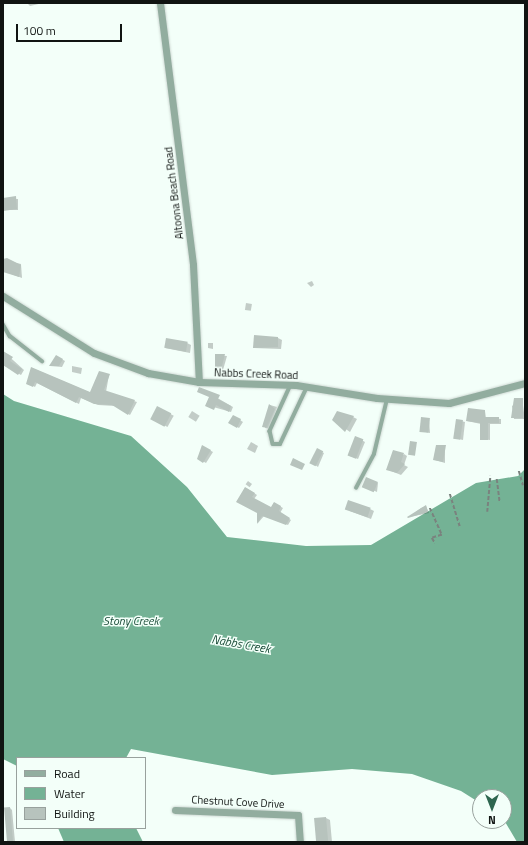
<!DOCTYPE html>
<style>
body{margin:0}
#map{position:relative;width:528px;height:845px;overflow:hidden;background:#f3fff9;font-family:"Titillium Web",sans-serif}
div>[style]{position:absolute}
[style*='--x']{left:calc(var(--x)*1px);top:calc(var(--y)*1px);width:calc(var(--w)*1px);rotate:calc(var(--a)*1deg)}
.water>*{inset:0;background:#74b295}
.shadow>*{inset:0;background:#0003;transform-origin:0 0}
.building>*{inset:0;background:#b7c3bd;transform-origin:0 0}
.path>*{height:1.5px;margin-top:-0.75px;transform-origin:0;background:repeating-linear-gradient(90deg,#7a827e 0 4px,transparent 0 6px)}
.roads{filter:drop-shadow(0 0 1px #cfd9d4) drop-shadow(0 0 1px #cfd9d4)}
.lane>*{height:3.5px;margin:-1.75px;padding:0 1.75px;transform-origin:1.75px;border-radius:1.75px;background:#92ad9f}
.street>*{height:7px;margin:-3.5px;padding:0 3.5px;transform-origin:3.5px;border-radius:3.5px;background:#92ad9f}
span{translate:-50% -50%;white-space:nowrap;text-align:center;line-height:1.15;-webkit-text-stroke:3px #f3fff9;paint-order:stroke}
.street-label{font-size:11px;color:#101412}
.water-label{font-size:12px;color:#1b4d39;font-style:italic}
.frame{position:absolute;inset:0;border:4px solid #101412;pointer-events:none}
.legend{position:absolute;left:16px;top:757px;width:130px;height:72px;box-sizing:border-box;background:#f3fff9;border:1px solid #98a19d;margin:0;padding:5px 7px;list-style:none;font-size:12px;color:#101412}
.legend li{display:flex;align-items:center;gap:8px;height:20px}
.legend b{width:20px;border:1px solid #98a19d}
.north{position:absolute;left:472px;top:789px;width:40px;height:40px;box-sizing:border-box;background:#f3fff9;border:1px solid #98a19d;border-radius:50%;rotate:180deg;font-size:11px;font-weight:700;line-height:16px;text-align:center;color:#101412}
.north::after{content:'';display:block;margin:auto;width:14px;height:18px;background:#2e664f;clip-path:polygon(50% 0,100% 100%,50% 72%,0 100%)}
.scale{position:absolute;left:16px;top:24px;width:106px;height:18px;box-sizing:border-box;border:2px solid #101412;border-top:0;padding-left:5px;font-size:12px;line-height:14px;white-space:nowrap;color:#101412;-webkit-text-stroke:3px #f3fff9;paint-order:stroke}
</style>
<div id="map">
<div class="water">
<i style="clip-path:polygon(3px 394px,14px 401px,131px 436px,187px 487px,227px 537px,306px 546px,371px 545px,476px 483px,518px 476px,525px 469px,525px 842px,517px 842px,504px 820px,504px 797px,480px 797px,480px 803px,461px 791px,412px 774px,352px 769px,272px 775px,131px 749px,126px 758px,17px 758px,17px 766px,3px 759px)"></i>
<i style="clip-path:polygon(58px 828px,136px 828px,143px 842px,64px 842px)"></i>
</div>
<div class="shadow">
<i style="clip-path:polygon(27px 3px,43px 3px,30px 6px)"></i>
<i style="left:3px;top:199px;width:15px;height:11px"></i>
<i style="clip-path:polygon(3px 260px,21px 264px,22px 278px,3px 271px)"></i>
<i style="clip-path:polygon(312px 281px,314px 285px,311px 287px,307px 283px)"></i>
<i style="left:246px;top:303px;width:6px;height:7px;rotate:9deg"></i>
<i style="clip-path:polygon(278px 338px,282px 340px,281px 349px,254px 348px)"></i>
<i style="clip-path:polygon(187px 343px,191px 345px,190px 353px,165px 348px)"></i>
<i style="clip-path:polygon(208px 343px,213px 343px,213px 349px,208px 348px)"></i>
<i style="clip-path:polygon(3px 351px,24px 370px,21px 375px,3px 365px)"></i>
<i style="clip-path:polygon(216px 355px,227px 356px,223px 370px,216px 369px)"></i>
<i style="clip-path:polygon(56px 356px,65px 361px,62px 367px,50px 366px)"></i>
<i style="clip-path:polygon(72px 366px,82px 368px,81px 374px,72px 372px)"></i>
<i style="clip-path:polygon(32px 368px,91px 393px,109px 375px,106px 392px,137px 402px,130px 415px,115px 406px,98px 405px,81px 398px,79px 404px,37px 383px,35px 387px,28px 383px)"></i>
<i style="clip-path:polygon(200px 388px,233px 407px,231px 412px,206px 405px,210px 396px)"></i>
<i style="clip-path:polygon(522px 399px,525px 419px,514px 419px,512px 406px)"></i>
<i style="clip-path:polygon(270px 405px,277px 407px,270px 429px,265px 428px)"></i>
<i style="left:158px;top:407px;width:18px;height:13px;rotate:29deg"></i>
<i style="left:192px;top:411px;width:9px;height:7px;rotate:32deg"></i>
<i style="clip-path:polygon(485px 411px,486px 418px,501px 419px,501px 424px,490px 424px,490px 440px,481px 439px,481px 424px,467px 421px)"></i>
<i style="clip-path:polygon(234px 416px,243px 422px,239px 428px,230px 423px)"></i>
<i style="clip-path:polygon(353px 417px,357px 419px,350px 432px,333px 420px)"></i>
<i style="clip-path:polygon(429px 419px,430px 433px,421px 431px)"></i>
<i style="clip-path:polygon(457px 420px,465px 422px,463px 440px,454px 438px)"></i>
<i style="clip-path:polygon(356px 437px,365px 442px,358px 459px,350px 456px)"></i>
<i style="clip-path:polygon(251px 442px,258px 446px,255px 453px,247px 449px)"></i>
<i style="clip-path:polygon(202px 446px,213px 452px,206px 463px,199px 459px)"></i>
<i style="clip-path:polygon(445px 446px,445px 463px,435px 460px)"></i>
<i style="clip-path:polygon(317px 450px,324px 453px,318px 467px,311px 462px)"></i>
<i style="clip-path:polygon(404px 454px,407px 456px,404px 465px,408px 467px,401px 475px,391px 471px)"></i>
<i style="left:248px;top:481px;width:5px;height:4px;rotate:37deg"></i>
<i style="clip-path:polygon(378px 483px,377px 492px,366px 487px)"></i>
<i style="clip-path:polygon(246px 488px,257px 495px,254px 499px,271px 509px,274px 503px,283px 508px,280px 513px,291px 520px,288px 525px,264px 516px,258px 523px,258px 513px)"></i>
<i style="clip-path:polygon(426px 506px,429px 513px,409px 517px,421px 508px)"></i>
<i style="clip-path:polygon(370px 509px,374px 511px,371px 519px,350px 511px)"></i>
<i style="clip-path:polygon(10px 808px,12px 810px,15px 842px,7px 840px)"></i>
<i style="clip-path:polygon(326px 818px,330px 820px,332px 842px,317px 842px)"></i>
</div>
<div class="building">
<i style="clip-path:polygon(16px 196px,17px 209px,3px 211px,3px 198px)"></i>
<i style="clip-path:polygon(7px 258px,21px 265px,19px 277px,3px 272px,3px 259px)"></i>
<i style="clip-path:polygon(254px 335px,278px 337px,278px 347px,253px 348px)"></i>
<i style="left:166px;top:338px;width:22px;height:10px;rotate:10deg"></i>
<i style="clip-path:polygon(3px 351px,13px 357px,10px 361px,22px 369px,18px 375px,3px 365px)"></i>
<i style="clip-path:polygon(215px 354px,225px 354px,221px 370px,215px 370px)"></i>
<i style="clip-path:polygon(56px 355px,63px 359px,59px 366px,49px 366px)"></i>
<i style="clip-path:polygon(31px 367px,90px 392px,99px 371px,103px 372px,110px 374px,104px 390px,135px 400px,128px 415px,112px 405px,94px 404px,79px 397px,76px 403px,35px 382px,33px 387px,26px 384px)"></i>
<i style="clip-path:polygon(199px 387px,220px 395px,218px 399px,231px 406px,229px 412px,216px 405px,214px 410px,205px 406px,209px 397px,197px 392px)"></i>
<i style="clip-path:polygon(514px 398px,523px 398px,523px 418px,511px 418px)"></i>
<i style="clip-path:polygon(269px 404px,275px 409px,268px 428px,262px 427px)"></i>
<i style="left:157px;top:406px;width:16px;height:15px;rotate:27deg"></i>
<i style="clip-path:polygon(468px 408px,485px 410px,485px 417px,499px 417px,499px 423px,488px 423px,488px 440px,480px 440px,480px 423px,466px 421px)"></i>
<i style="clip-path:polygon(337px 411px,354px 416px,345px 432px,332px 420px)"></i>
<i style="clip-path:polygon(233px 415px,241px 419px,237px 428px,228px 423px)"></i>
<i style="left:421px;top:417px;width:9px;height:15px;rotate:6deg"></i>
<i style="left:456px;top:419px;width:7px;height:20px;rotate:8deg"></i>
<i style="left:355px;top:436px;width:9px;height:21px;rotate:21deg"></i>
<i style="left:410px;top:441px;width:7px;height:14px;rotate:8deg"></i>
<i style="clip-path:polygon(202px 445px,211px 450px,203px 463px,197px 459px)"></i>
<i style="clip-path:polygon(436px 445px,446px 445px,443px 462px,433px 460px)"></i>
<i style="left:317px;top:448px;width:7px;height:17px;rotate:27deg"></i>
<i style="clip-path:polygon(393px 450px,404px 453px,401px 462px,405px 464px,397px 473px,386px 470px)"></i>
<i style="clip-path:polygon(293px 458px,305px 464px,302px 470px,290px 465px)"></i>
<i style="left:366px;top:477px;width:13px;height:11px;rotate:23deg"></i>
<i style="clip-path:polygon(245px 487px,255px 493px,252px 497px,271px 507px,274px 502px,281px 506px,279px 511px,290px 518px,286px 525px,262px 516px,257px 524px,257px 513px,236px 502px)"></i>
<i style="left:348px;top:500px;width:24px;height:10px;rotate:19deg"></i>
<i style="clip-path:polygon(426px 505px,428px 512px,408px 518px,407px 517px)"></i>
<i style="left:10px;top:807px;width:35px;height:6px;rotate:85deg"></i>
<i style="left:326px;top:817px;width:25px;height:12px;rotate:85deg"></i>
</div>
<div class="path">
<i style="--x:519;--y:471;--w:15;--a:74"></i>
<i style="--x:497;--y:479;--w:24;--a:83"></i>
<i style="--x:450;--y:494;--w:34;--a:73"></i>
<i style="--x:430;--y:508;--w:30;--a:66"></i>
<i style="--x:442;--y:535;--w:10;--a:163"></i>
<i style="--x:432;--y:538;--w:6;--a:59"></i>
<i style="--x:487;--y:512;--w:36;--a:-85"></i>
</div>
<div class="roads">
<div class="lane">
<i style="--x:3;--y:324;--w:14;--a:60"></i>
<i style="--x:10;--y:336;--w:41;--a:38"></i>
<i style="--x:291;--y:385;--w:51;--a:114.5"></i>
<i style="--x:270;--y:431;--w:13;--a:77"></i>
<i style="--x:273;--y:444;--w:7;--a:0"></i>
<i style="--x:280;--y:444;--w:63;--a:-64.7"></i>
<i style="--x:356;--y:488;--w:38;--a:-62"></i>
<i style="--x:374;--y:454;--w:57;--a:-76.7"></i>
</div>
<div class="street">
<i style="--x:160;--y:3;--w:264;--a:82.8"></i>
<i style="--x:193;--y:265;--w:117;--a:87.1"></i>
<i style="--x:3;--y:296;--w:107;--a:32.1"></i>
<i style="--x:94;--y:353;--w:58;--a:20.3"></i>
<i style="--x:148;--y:373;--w:52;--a:10"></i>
<i style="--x:199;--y:382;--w:97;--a:1.8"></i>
<i style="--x:296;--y:385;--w:82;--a:9.1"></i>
<i style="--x:377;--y:398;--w:72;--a:4"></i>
<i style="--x:449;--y:403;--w:79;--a:-14.7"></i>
<i style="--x:175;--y:810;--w:123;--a:2.3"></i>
<i style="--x:298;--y:815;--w:27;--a:86"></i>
</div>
</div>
<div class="street-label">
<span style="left:174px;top:193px;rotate:-97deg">Altoona Beach Road</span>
<span style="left:256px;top:374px;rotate:2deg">Nabbs Creek Road</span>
<span style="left:238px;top:802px;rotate:3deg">Chestnut Cove Drive</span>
</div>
<div class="water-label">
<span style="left:131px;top:621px">Stony Creek</span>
<span style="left:241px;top:644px;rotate:10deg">Nabbs Creek</span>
</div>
<div class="frame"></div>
<ul class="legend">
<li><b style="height:5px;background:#92ad9f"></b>Road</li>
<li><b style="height:11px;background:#74b295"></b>Water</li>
<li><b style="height:11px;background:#b7c3bd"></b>Building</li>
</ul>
<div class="north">N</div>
<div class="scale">100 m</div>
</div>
